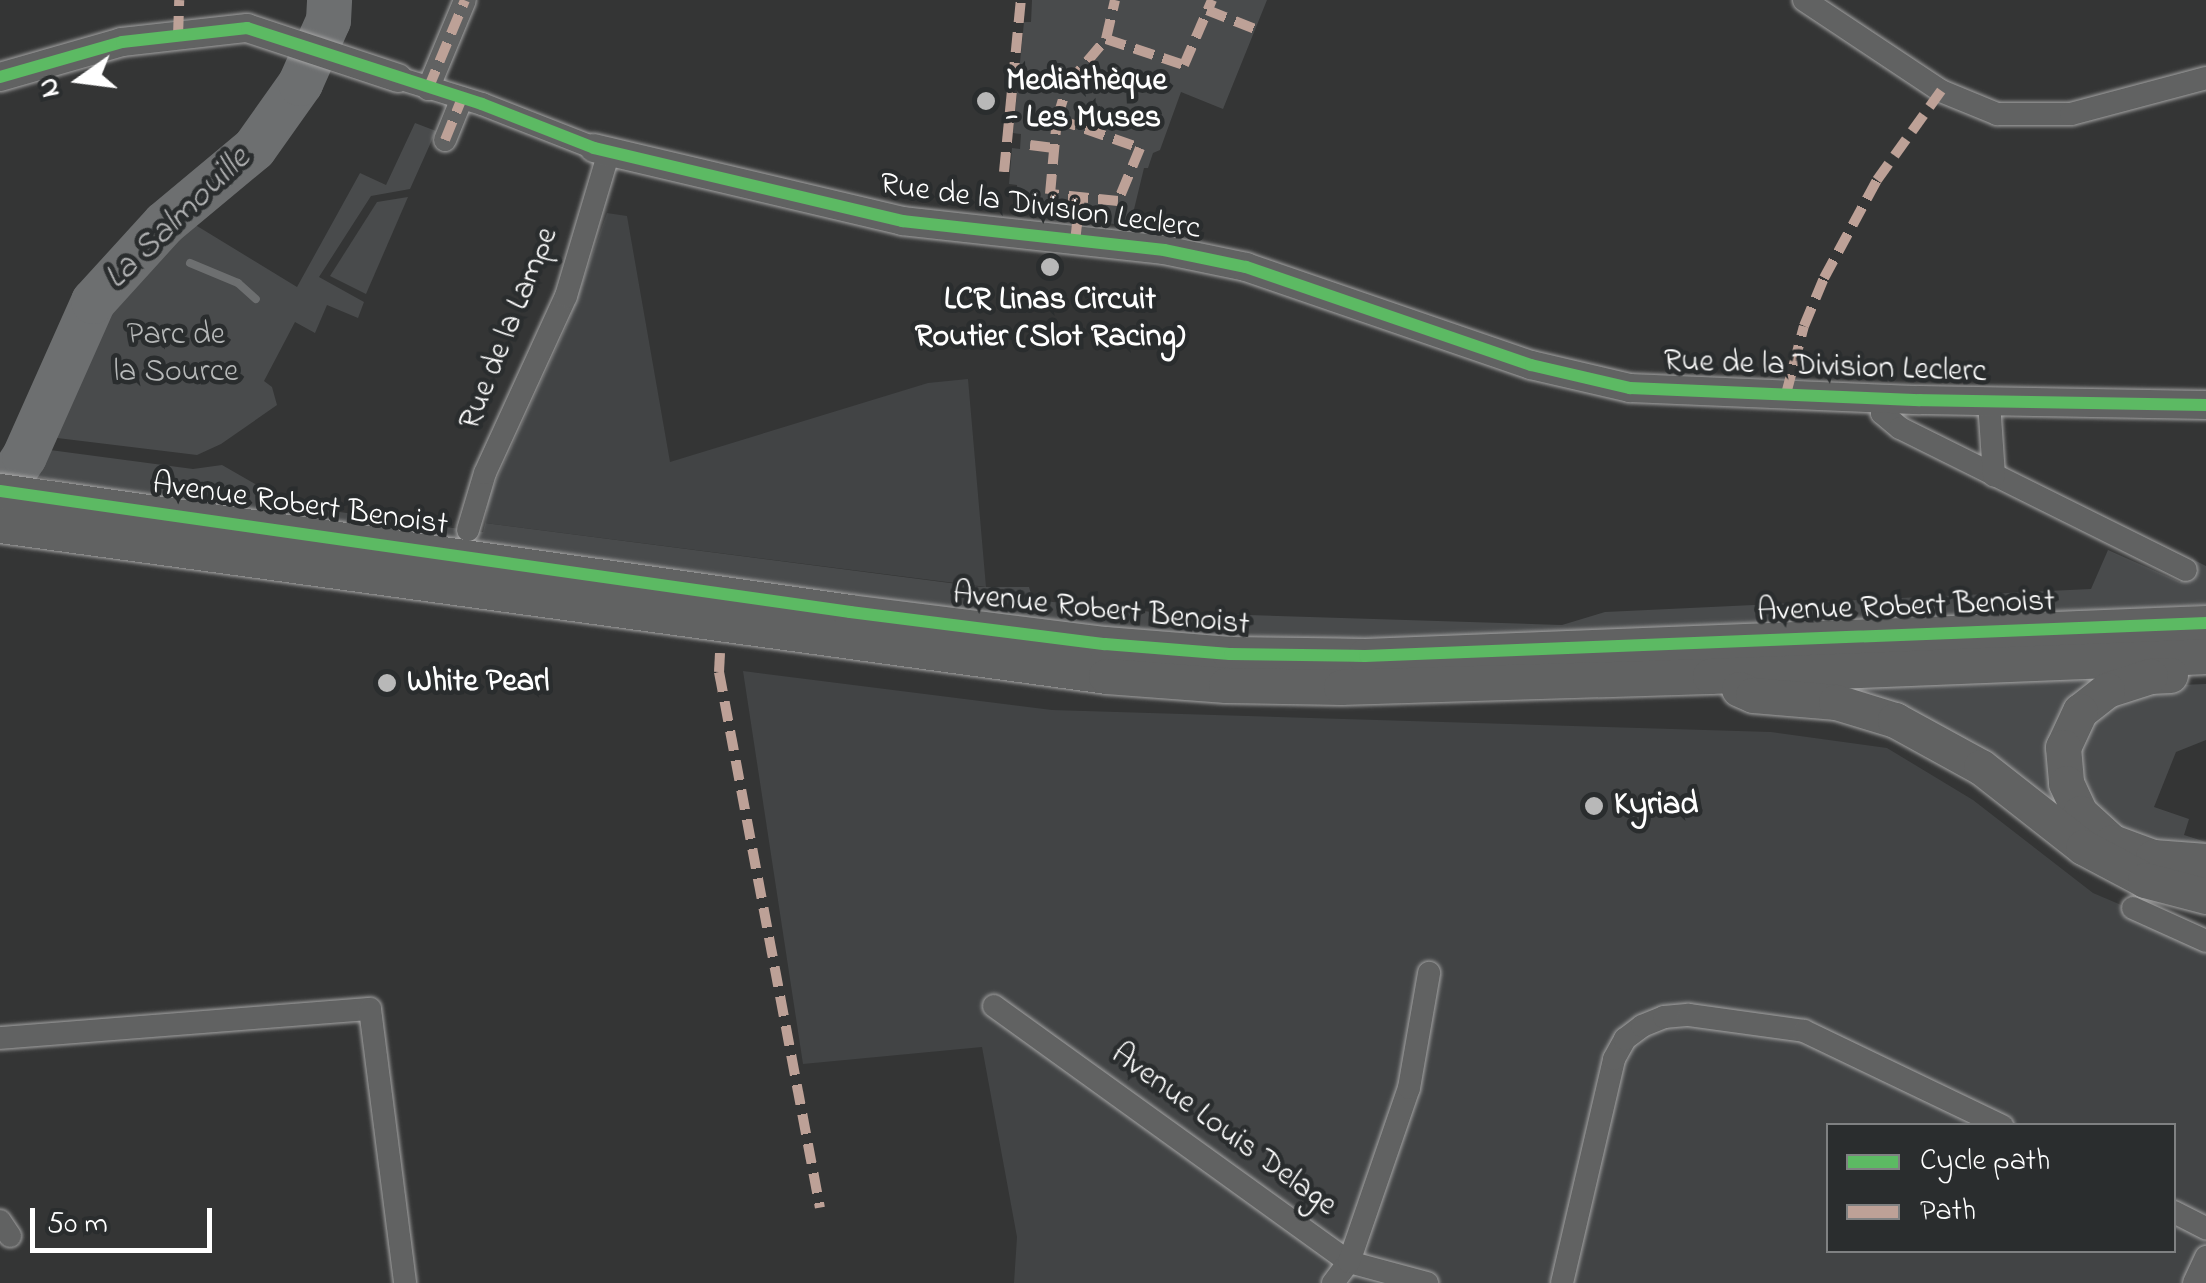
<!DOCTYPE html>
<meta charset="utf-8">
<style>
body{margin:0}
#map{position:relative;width:2206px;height:1283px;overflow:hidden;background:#343535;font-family:"Indie Flower",sans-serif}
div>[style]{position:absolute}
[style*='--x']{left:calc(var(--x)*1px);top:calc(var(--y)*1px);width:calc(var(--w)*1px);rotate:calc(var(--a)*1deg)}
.built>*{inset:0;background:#424445}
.green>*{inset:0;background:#494b4c}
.stream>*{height:8px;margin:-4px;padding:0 4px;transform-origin:4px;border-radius:4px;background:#6d6f70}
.river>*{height:45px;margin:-22.5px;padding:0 22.5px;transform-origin:22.5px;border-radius:22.5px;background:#6d6f70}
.roads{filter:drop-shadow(0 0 2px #a4a4a4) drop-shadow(0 0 2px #a4a4a4)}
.minor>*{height:22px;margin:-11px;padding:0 11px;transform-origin:11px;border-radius:11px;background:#616262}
.tertiary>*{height:28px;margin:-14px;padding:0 14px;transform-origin:14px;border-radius:14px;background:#616262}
.primary>*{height:35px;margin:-17.5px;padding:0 17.5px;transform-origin:17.5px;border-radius:17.5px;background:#616262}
.quiet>*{height:10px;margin-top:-5px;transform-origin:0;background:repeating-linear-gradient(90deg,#bda197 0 20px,transparent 0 30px)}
.cycleway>*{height:12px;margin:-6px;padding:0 6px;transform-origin:6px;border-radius:6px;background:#5cba63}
.dots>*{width:28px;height:28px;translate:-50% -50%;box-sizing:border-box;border:5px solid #2a2d2e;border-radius:50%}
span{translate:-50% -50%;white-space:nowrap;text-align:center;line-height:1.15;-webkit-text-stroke:9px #2a2d2e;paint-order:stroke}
.poi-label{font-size:32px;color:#fff;font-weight:700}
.left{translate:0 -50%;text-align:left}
.street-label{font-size:32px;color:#fff}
.park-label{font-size:32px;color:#b7b9b9}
.water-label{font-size:35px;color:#b2b3b4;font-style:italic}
.legend{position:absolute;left:1826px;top:1123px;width:350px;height:130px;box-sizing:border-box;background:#2a2d2e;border:2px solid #7f8182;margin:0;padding:12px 18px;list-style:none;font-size:30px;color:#fff}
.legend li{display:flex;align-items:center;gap:20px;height:50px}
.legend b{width:50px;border:2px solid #7f8182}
.north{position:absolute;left:30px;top:30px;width:100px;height:100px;-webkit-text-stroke:8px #2a2d2e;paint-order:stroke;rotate:256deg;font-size:28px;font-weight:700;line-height:40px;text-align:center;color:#fff}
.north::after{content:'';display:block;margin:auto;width:35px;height:45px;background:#fff;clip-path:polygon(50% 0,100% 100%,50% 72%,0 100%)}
.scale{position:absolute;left:30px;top:1208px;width:182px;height:45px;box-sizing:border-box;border:5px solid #fff;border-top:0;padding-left:12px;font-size:30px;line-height:35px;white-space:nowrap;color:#fff;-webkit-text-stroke:8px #2a2d2e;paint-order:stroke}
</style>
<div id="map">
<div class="built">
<i style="clip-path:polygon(607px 213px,627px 216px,670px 462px,928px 383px,968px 379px,986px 587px,485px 523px,489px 496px,567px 325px)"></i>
<i style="clip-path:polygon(evenodd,743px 671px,1052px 710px,1771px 732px,1887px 748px,1973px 800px,2093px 893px,2206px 941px,2206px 1283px,1014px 1283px,1017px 1237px,982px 1047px,803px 1064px,743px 671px,1828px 1126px,2174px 1126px,2174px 1250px,1828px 1250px,1828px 1126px)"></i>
</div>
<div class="green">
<i style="clip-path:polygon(1032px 0,1267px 0,1223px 109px,1181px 92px,1160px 150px,1153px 153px,1148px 168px,1144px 168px,1130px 226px,1015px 211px,1017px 185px,1009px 184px,1012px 148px,1020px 149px,1021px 134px,1013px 133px,1024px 22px,1031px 22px)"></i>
<i style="clip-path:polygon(415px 123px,436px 131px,410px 189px,371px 196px,319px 277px,364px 302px,358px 318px,327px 305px,315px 333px,295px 322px,264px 381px,272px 387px,277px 405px,221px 444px,197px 455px,49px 437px,76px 353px,96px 310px,179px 215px,297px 287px,360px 173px,386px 185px)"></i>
<i style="clip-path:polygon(408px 197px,366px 294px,330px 276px,377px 202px)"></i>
<i style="clip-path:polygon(50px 450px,193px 469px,222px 465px,292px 505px,408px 522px,483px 532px,485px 523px,981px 587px,1029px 587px,1033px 600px,1153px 612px,1562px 625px,1605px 612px,2091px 589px,2108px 550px,2180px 582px,2192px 559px,2206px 566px,2206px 605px,1689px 631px,1314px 640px,1136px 633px,1036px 624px,188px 500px,133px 496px,24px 474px,29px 463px)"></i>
<i style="clip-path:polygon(2086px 678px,2101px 680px,2058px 791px,2206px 889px,1848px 692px,1852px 686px)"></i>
<i style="clip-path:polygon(2206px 684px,2206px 740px,2176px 752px,2154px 807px,2189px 819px,2184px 835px,2206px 842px,2206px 855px,2133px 842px,2085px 801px,2074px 756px,2098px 708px,2153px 686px)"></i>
</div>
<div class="stream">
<i style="--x:190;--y:263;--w:52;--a:22.6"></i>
<i style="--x:238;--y:283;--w:24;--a:42"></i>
</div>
<div class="river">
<i style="--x:0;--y:492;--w:43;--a:-56.3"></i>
<i style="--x:24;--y:456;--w:170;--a:-66"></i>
<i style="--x:93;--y:301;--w:105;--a:-47.7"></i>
<i style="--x:164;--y:223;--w:117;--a:-39.8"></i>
<i style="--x:254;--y:148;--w:80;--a:-54.7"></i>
<i style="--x:300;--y:83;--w:69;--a:-66"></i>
<i style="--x:328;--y:20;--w:20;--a:-87"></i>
</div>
<div class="roads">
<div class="minor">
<i style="--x:1804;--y:0;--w:164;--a:33.6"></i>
<i style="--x:1941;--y:91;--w:61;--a:22.3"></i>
<i style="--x:1997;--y:114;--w:74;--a:0"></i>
<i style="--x:2071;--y:114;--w:140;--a:-14.9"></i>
<i style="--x:398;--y:78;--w:88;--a:17.2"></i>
<i style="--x:482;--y:104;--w:120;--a:21.4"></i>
<i style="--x:428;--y:89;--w:96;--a:-67.4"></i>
<i style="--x:445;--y:140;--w:45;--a:-68"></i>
<i style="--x:1881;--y:398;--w:15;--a:86"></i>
<i style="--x:1882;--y:413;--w:23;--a:40"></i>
<i style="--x:1900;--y:428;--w:319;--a:26.4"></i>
<i style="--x:1989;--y:402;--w:74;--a:86.1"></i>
<i style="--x:468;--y:530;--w:59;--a:-73.4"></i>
<i style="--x:485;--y:473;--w:195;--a:-65.4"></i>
<i style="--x:566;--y:296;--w:150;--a:-73.4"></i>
<i style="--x:2133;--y:908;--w:80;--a:24.3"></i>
<i style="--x:994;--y:1006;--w:438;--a:35.8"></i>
<i style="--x:1349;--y:1262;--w:81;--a:15.1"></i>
<i style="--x:0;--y:1038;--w:371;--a:-4.5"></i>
<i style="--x:370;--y:1009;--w:276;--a:82.7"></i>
<i style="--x:2174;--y:1212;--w:36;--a:27"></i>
<i style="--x:0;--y:1221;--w:18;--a:56"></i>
<i style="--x:1333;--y:1283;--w:26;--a:-53"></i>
<i style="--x:1349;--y:1262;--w:184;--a:-71"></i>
<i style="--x:1409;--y:1088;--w:117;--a:-80.1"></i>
<i style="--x:1562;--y:1283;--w:230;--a:-76.9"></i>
<i style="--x:1614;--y:1059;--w:23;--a:-61"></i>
<i style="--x:1625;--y:1039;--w:21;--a:-37"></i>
<i style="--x:1642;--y:1026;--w:24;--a:-22"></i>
<i style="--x:1664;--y:1017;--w:25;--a:-5"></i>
<i style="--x:1689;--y:1015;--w:116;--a:7.9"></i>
<i style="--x:1804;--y:1031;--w:220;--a:25.6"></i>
<i style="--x:2194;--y:1283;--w:29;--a:-65"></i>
</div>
<div class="tertiary">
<i style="--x:0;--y:77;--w:127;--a:-16"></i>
<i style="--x:122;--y:42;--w:126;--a:-6.4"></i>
<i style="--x:247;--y:28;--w:159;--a:18.3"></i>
<i style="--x:594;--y:148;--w:317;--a:13.3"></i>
<i style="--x:902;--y:221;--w:264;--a:6.3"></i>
<i style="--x:1164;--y:250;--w:84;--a:11.7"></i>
<i style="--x:1246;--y:267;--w:301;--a:19"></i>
<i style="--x:1531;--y:365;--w:102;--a:13.1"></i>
<i style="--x:1630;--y:388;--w:290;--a:2.4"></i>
<i style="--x:1920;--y:400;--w:286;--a:1"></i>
</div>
<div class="primary">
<i style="--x:0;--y:491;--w:859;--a:8.1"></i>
<i style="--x:850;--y:612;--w:257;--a:7.2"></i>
<i style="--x:1105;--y:644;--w:125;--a:4.6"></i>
<i style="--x:1230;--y:654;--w:135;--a:0.8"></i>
<i style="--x:1365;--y:656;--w:842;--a:-2.25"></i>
<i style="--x:0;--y:525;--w:1116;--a:7.77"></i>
<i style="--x:1106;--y:676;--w:120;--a:4.3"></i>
<i style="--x:1226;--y:685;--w:115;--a:1"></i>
<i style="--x:1341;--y:687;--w:369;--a:-1.7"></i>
<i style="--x:1710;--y:676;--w:496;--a:-2.3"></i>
<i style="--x:2170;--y:675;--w:20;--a:177"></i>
<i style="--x:2150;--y:676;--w:45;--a:162"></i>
<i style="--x:2107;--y:690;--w:34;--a:142"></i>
<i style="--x:2080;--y:711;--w:40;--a:115"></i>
<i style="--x:2063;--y:747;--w:36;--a:85"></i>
<i style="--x:2066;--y:783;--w:33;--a:65"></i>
<i style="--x:2080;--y:813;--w:43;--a:42.2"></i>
<i style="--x:2112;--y:842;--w:44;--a:20.1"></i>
<i style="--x:2153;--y:857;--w:53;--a:4.3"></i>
<i style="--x:1739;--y:689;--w:15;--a:23"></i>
<i style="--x:1753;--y:695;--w:83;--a:4.8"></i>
<i style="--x:1836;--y:702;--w:62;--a:17"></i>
<i style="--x:1895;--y:720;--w:98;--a:28.7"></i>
<i style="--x:1981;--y:767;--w:130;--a:38.1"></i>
<i style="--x:2083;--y:847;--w:70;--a:28"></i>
<i style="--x:2145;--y:880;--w:63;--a:14.7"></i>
</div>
</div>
<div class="quiet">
<i style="--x:1207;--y:10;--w:52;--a:21.6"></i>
<i style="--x:178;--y:36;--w:36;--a:-88"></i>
<i style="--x:1106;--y:39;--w:40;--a:-77"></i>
<i style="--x:428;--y:89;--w:96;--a:-67.4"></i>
<i style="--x:1057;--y:119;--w:88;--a:19.3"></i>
<i style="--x:1140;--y:148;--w:57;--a:112.5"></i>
<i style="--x:1118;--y:201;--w:68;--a:-174.1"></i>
<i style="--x:1050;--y:194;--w:75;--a:-84.7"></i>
<i style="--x:1057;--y:119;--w:37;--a:-73"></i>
<i style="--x:1068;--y:84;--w:59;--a:-49.8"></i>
<i style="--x:1106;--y:39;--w:82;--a:18.4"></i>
<i style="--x:1184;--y:65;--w:71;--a:-66.7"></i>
<i style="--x:445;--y:140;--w:45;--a:-68"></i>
<i style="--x:1030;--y:145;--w:24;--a:7"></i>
<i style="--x:1004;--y:172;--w:173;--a:-84.4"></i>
<i style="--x:1075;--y:242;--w:45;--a:-83.7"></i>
<i style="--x:1786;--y:394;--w:70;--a:-75.2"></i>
<i style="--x:1804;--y:326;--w:52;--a:-67.4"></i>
<i style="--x:1824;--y:278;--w:111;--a:-61.6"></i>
<i style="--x:1877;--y:180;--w:110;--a:-54.3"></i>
<i style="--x:720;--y:653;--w:19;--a:93"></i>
<i style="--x:719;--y:672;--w:545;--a:79.33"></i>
</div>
<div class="cycleway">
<i style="--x:0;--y:77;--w:127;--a:-16"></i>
<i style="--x:122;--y:42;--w:126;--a:-6.4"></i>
<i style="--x:247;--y:28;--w:247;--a:17.9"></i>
<i style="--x:482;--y:104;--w:120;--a:21.4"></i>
<i style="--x:594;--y:148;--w:317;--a:13.3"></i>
<i style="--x:902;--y:221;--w:264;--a:6.3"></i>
<i style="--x:1164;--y:250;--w:84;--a:11.7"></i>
<i style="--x:1246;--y:267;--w:301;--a:19"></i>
<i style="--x:1531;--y:365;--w:102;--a:13.1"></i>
<i style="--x:1630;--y:388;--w:290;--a:2.4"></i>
<i style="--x:1920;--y:400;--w:286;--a:1"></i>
<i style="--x:0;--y:491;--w:859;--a:8.1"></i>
<i style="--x:850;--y:612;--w:257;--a:7.2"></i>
<i style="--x:1105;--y:644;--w:125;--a:4.6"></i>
<i style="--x:1230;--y:654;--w:135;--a:0.8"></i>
<i style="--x:1365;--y:656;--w:842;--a:-2.25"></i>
</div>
<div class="dots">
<i style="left:986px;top:101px;background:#b8b8b8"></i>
<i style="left:1050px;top:267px;background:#b8b8b8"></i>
<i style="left:387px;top:683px;background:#b8b8b8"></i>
<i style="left:1594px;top:806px;background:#b8b8b8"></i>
</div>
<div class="poi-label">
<span class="left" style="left:1006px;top:101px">Mediathèque<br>- Les Muses</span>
<span style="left:1050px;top:320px">LCR Linas Circuit<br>Routier (Slot Racing)</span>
<span class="left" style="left:407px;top:683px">White Pearl</span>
<span class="left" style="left:1614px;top:806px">Kyriad</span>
</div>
<div class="street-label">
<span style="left:1040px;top:208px;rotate:8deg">Rue de la Division Leclerc</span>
<span style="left:510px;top:329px;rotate:-68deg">Rue de la Lampe</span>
<span style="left:1825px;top:368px;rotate:2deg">Rue de la Division Leclerc</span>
<span style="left:300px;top:506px;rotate:8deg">Avenue Robert Benoist</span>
<span style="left:1906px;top:608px;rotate:-2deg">Avenue Robert Benoist</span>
<span style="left:1101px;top:611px;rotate:6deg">Avenue Robert Benoist</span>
<span style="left:1223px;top:1131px;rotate:36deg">Avenue Louis Delage</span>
</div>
<div class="park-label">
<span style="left:176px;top:355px">Parc de<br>la Source</span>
</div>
<div class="water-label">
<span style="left:178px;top:219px;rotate:-44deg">La Salmouille</span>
</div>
<ul class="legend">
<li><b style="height:12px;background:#5cba63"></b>Cycle path</li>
<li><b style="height:12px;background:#bda197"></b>Path</li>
</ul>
<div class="north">N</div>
<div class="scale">50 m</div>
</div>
